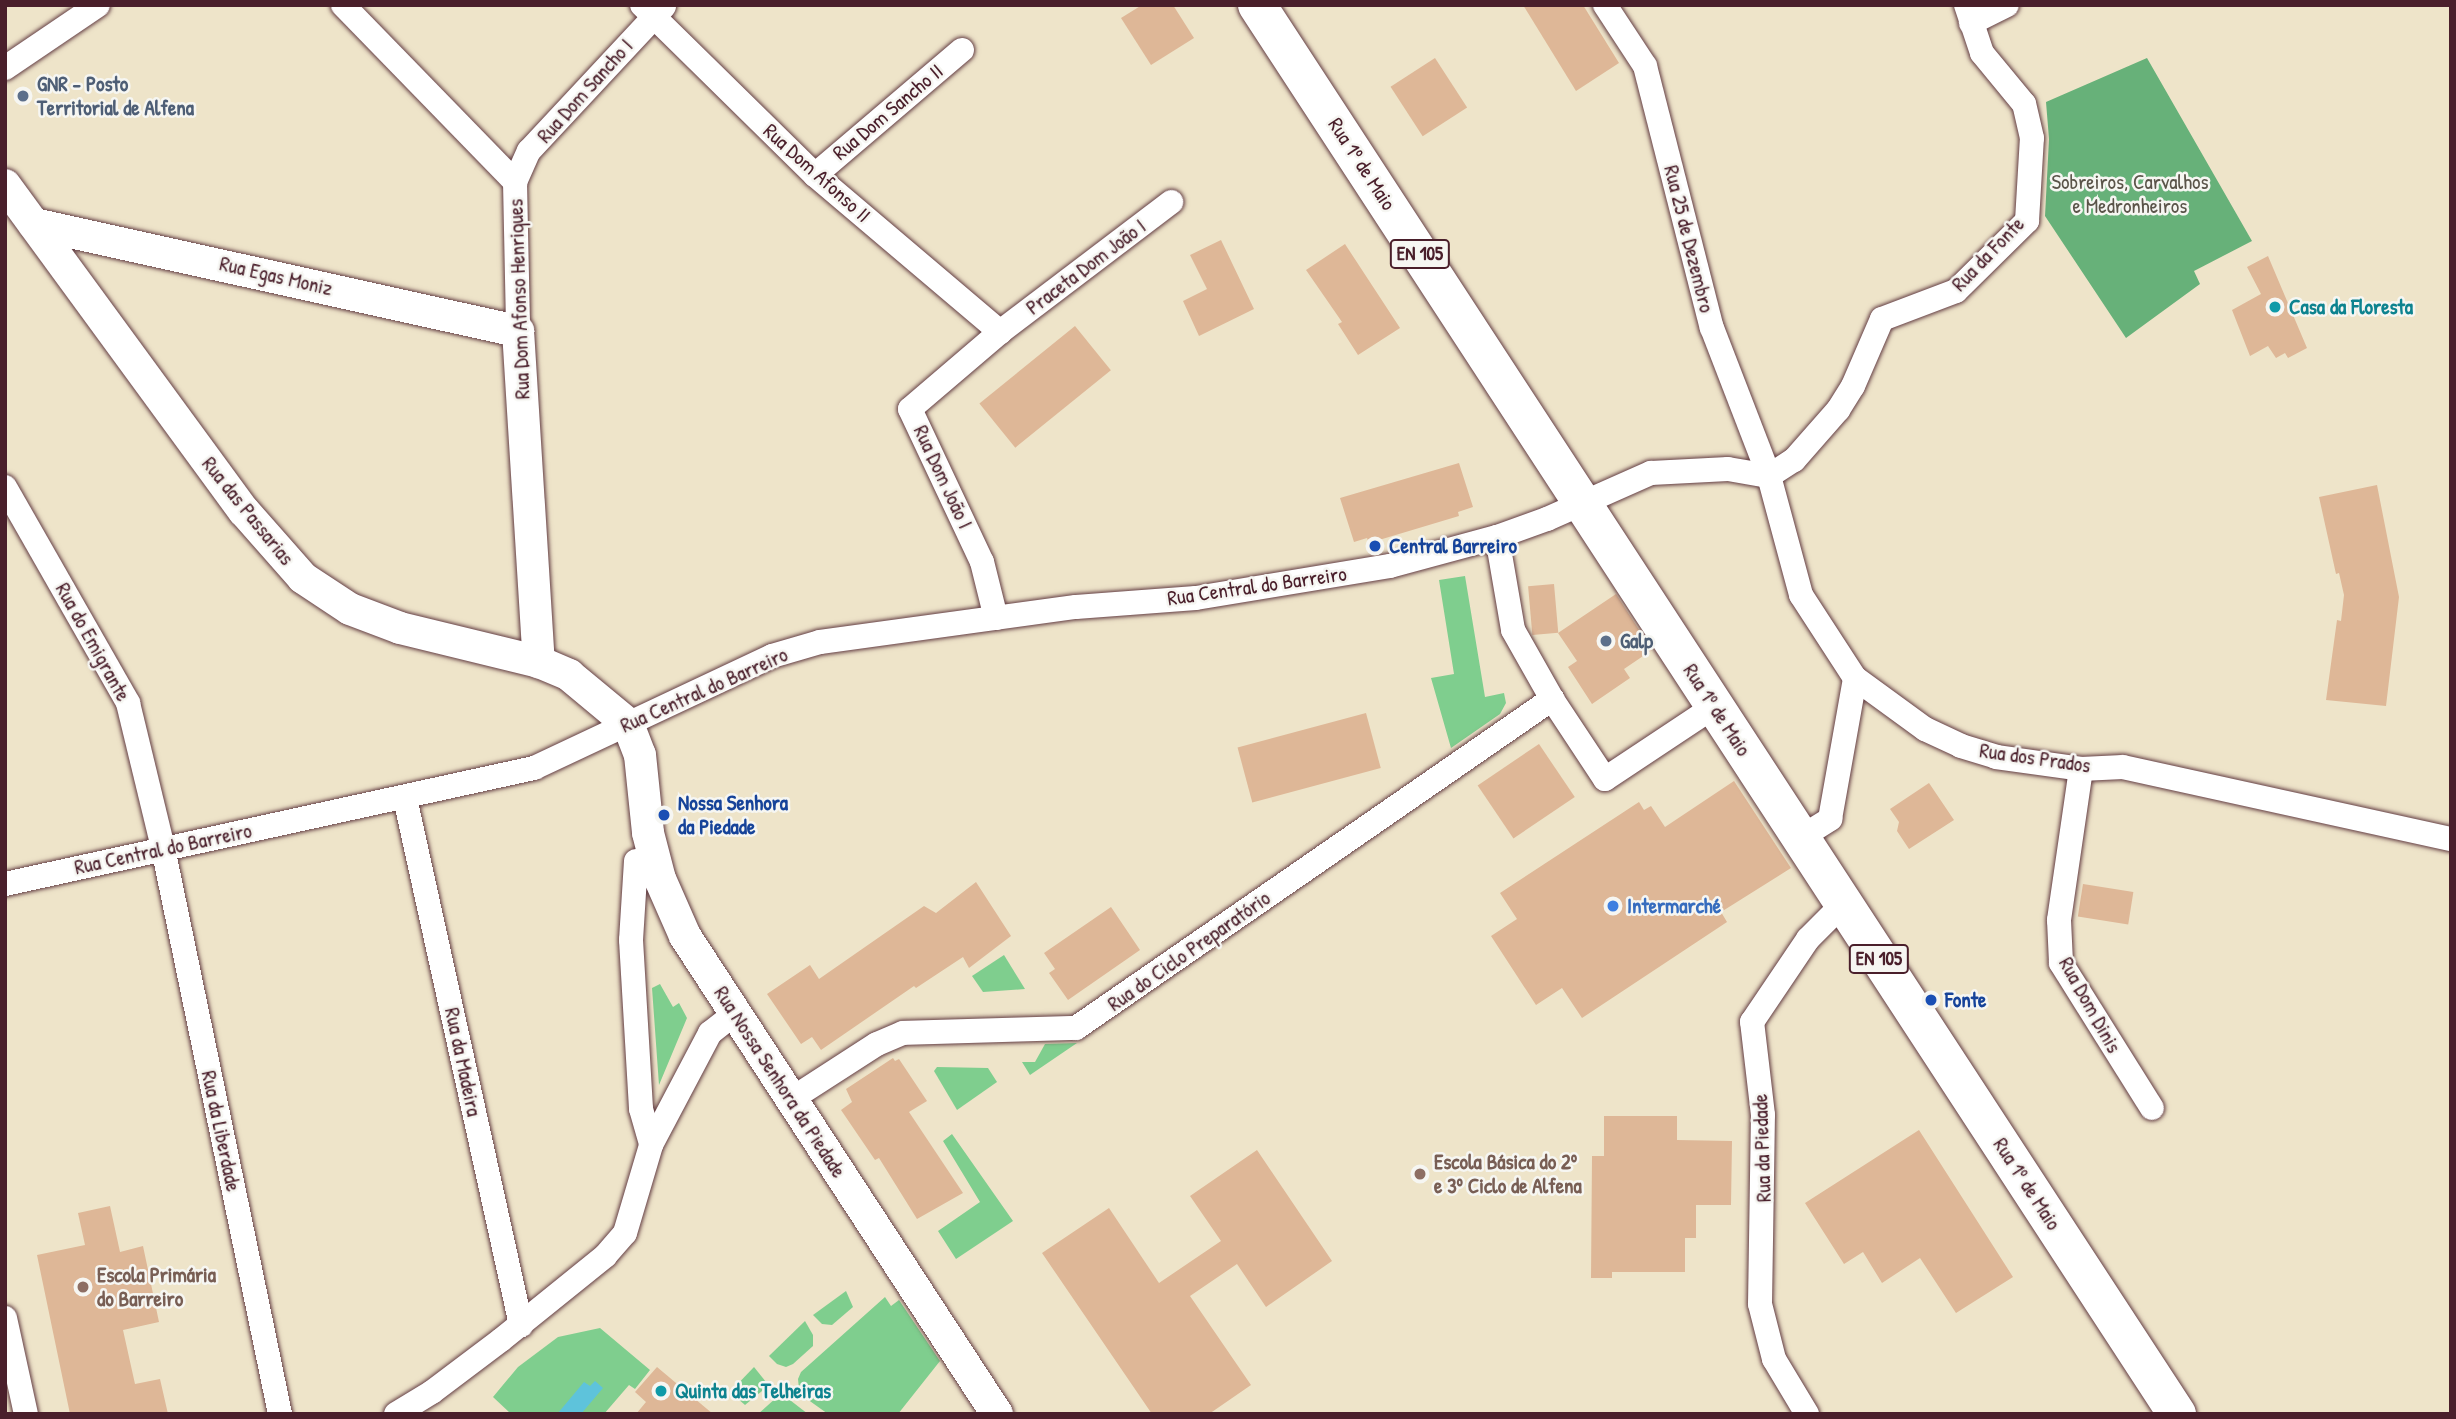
<!DOCTYPE html>
<meta charset="utf-8">
<style>
body{margin:0}
#map{position:relative;width:2456px;height:1419px;overflow:hidden;background:#eee4c9;font-family:"Patrick Hand",sans-serif}
div>[style]{position:absolute}
[style*='--x']{left:calc(var(--x)*1px);top:calc(var(--y)*1px);width:calc(var(--w)*1px);rotate:calc(var(--a)*1deg)}
.green>*{inset:0;background:#7fce8e}
.forest>*{inset:0;background:#67b179}
.water>*{inset:0;background:#5ec3db}
.building>*{inset:0;background:#deb797;transform-origin:0 0}
.roads{filter:drop-shadow(0 0 2px #633d43) drop-shadow(0 0 2px #633d43)}
.minor>*{height:24px;margin:-12px;padding:0 12px;transform-origin:12px;border-radius:12px;background:#fff}
.tertiary>*{height:32px;margin:-16px;padding:0 16px;transform-origin:16px;border-radius:16px;background:#fff}
.primary>*{height:38px;margin:-19px;padding:0 19px;transform-origin:19px;border-radius:19px;background:#fff}
.dots>*{width:19px;height:19px;translate:-50% -50%;box-sizing:border-box;border:4px solid #f6f6f2;border-radius:50%}
span{translate:-50% -50%;white-space:nowrap;text-align:center;line-height:1.15;-webkit-text-stroke:5px #f6f6f2;paint-order:stroke}
.shield-label span{padding:2px 5px;background:#f6f6f2;border:2px solid;border-radius:5px;-webkit-text-stroke-width:0}
.shield-label{font-size:19px;color:#4a1f2b;font-weight:700}
.service-label{font-size:21px;color:#4e5e75;font-weight:700}
.left{translate:0 -50%;text-align:left}
.street-label{font-size:21px;color:#4a1f2b}
.park-label{font-size:21px;color:#5a5449}
.culture-label{font-size:21px;color:#0d838f;font-weight:700}
.transit-label{font-size:21px;color:#164399;font-weight:700}
.shop-label{font-size:21px;color:#366cbe;font-weight:700}
.education-label{font-size:21px;color:#785e54;font-weight:700}
.frame{position:absolute;inset:0;border:7px solid #4a1f2b;pointer-events:none}
</style>
<div id="map">
<div class="green">
<i style="clip-path:polygon(1465px 576px,1485px 697px,1504px 693px,1506px 703px,1500px 714px,1451px 748px,1431px 678px,1454px 674px,1439px 580px)"></i>
<i style="clip-path:polygon(1004px 955px,1025px 989px,983px 992px,972px 976px)"></i>
<i style="clip-path:polygon(660px 984px,673px 1007px,679px 1003px,687px 1018px,659px 1085px,652px 988px)"></i>
<i style="clip-path:polygon(1077px 1043px,1030px 1075px,1022px 1062px,1035px 1062px,1045px 1044px)"></i>
<i style="clip-path:polygon(937px 1067px,988px 1068px,997px 1082px,957px 1110px,934px 1071px)"></i>
<i style="clip-path:polygon(952px 1134px,1013px 1221px,956px 1259px,938px 1231px,980px 1202px,943px 1141px)"></i>
<i style="clip-path:polygon(846px 1291px,853px 1307px,832px 1325px,822px 1324px,813px 1315px)"></i>
<i style="clip-path:polygon(885px 1297px,891px 1306px,899px 1300px,940px 1361px,898px 1414px,828px 1414px,807px 1399px,799px 1389px,798px 1379px,801px 1372px)"></i>
<i style="clip-path:polygon(805px 1321px,813px 1335px,813px 1346px,793px 1364px,786px 1367px,777px 1364px,769px 1356px)"></i>
<i style="clip-path:polygon(600px 1328px,650px 1370px,635px 1389px,629px 1385px,604px 1414px,511px 1414px,493px 1397px,518px 1367px,558px 1337px)"></i>
<i style="clip-path:polygon(754px 1367px,766px 1382px,762px 1391px,745px 1405px,730px 1392px)"></i>
<i style="clip-path:polygon(777px 1397px,786px 1397px,808px 1414px,758px 1414px)"></i>
</div>
<div class="forest">
<i style="clip-path:polygon(2147px 58px,2252px 241px,2194px 271px,2200px 284px,2126px 338px,2045px 216px,2049px 139px,2046px 102px)"></i>
</div>
<div class="water">
<i style="clip-path:polygon(595px 1381px,603px 1388px,581px 1414px,558px 1413px,584px 1382px,590px 1386px)"></i>
</div>
<div class="building">
<i style="clip-path:polygon(1142px 5px,1173px 5px,1194px 38px,1151px 65px,1121px 18px)"></i>
<i style="clip-path:polygon(1523px 5px,1583px 5px,1619px 63px,1576px 91px)"></i>
<i style="left:1435px;top:58px;width:59px;height:53px;rotate:57deg"></i>
<i style="clip-path:polygon(1221px 240px,1254px 309px,1199px 336px,1183px 301px,1207px 289px,1190px 255px)"></i>
<i style="clip-path:polygon(1345px 244px,1400px 328px,1358px 355px,1338px 324px,1342px 322px,1306px 270px)"></i>
<i style="clip-path:polygon(2268px 256px,2307px 348px,2288px 358px,2285px 353px,2276px 358px,2268px 346px,2250px 356px,2232px 310px,2261px 294px,2247px 267px)"></i>
<i style="left:1075px;top:326px;width:57px;height:123px;rotate:51deg"></i>
<i style="clip-path:polygon(1459px 463px,1473px 507px,1458px 512px,1459px 516px,1369px 543px,1367px 538px,1354px 542px,1340px 498px)"></i>
<i style="clip-path:polygon(2377px 485px,2399px 597px,2386px 706px,2326px 700px,2337px 620px,2341px 621px,2344px 595px,2339px 573px,2336px 574px,2319px 497px)"></i>
<i style="left:1554px;top:584px;width:49px;height:26px;rotate:85deg"></i>
<i style="clip-path:polygon(1616px 594px,1652px 650px,1624px 669px,1630px 678px,1592px 704px,1568px 667px,1577px 661px,1558px 633px)"></i>
<i style="left:1366px;top:713px;width:57px;height:133px;rotate:75deg"></i>
<i style="left:1539px;top:744px;width:64px;height:74px;rotate:56deg"></i>
<i style="clip-path:polygon(1734px 781px,1791px 868px,1721px 912px,1727px 922px,1582px 1018px,1562px 988px,1536px 1005px,1491px 936px,1517px 919px,1500px 893px,1639px 802px,1644px 810px,1651px 806px,1665px 827px)"></i>
<i style="clip-path:polygon(1929px 783px,1954px 820px,1909px 849px,1897px 831px,1899px 822px,1890px 809px)"></i>
<i style="clip-path:polygon(976px 882px,1011px 936px,969px 968px,963px 957px,916px 988px,914px 986px,821px 1050px,812px 1037px,801px 1044px,767px 994px,810px 965px,819px 979px,924px 906px,936px 913px)"></i>
<i style="left:2083px;top:884px;width:51px;height:33px;rotate:9deg"></i>
<i style="clip-path:polygon(1111px 907px,1140px 950px,1068px 1000px,1049px 973px,1055px 969px,1044px 953px)"></i>
<i style="clip-path:polygon(893px 1058px,895px 1061px,899px 1059px,927px 1101px,909px 1112px,963px 1193px,917px 1219px,879px 1158px,875px 1160px,841px 1110px,852px 1102px,846px 1089px)"></i>
<i style="clip-path:polygon(1604px 1116px,1677px 1116px,1677px 1140px,1732px 1141px,1731px 1205px,1696px 1205px,1696px 1238px,1685px 1238px,1685px 1272px,1612px 1272px,1612px 1278px,1591px 1278px,1592px 1156px,1604px 1156px)"></i>
<i style="clip-path:polygon(1919px 1130px,2013px 1277px,1956px 1313px,1920px 1258px,1882px 1283px,1863px 1252px,1844px 1264px,1805px 1203px)"></i>
<i style="clip-path:polygon(1257px 1150px,1332px 1261px,1266px 1307px,1237px 1264px,1190px 1296px,1251px 1385px,1209px 1414px,1152px 1414px,1042px 1253px,1109px 1208px,1159px 1283px,1221px 1241px,1190px 1196px)"></i>
<i style="clip-path:polygon(110px 1206px,120px 1252px,143px 1246px,159px 1322px,123px 1330px,135px 1384px,160px 1379px,168px 1414px,70px 1414px,37px 1255px,85px 1245px,78px 1213px)"></i>
<i style="clip-path:polygon(657px 1367px,713px 1414px,636px 1414px,646px 1402px,635px 1392px)"></i>
</div>
<div class="roads">
<div class="minor">
<i style="--x:343;--y:5;--w:247;--a:45.8"></i>
<i style="--x:515;--y:182;--w:149;--a:88.8"></i>
<i style="--x:642;--y:5;--w:243;--a:44.5"></i>
<i style="--x:815;--y:175;--w:243;--a:40.3"></i>
<i style="--x:1605;--y:5;--w:73;--a:56.7"></i>
<i style="--x:1645;--y:66;--w:270;--a:75.7"></i>
<i style="--x:1712;--y:328;--w:159;--a:68.9"></i>
<i style="--x:1769;--y:476;--w:123;--a:74.9"></i>
<i style="--x:1801;--y:595;--w:99;--a:57"></i>
<i style="--x:1855;--y:678;--w:87;--a:36.1"></i>
<i style="--x:1925;--y:729;--w:40;--a:25"></i>
<i style="--x:1961;--y:746;--w:37;--a:17"></i>
<i style="--x:1996;--y:757;--w:86;--a:8"></i>
<i style="--x:2081;--y:769;--w:42;--a:-2.7"></i>
<i style="--x:2123;--y:767;--w:336;--a:12.4"></i>
<i style="--x:1971;--y:23;--w:40;--a:-26.6"></i>
<i style="--x:5;--y:68;--w:112;--a:-34.1"></i>
<i style="--x:815;--y:175;--w:193;--a:-40.4"></i>
<i style="--x:515;--y:182;--w:34;--a:-66"></i>
<i style="--x:529;--y:151;--w:198;--a:-47"></i>
<i style="--x:1769;--y:476;--w:30;--a:-33"></i>
<i style="--x:1794;--y:460;--w:67;--a:-48.7"></i>
<i style="--x:1838;--y:410;--w:28;--a:-58"></i>
<i style="--x:1853;--y:386;--w:73;--a:-66.6"></i>
<i style="--x:1882;--y:319;--w:79;--a:-20.7"></i>
<i style="--x:1956;--y:291;--w:100;--a:-44.6"></i>
<i style="--x:2027;--y:221;--w:83;--a:-86.6"></i>
<i style="--x:2032;--y:138;--w:35;--a:-103"></i>
<i style="--x:2024;--y:104;--w:66;--a:-129.5"></i>
<i style="--x:1982;--y:53;--w:51;--a:-108.4"></i>
<i style="--x:5;--y:487;--w:249;--a:60.3"></i>
<i style="--x:128;--y:703;--w:149;--a:76.4"></i>
<i style="--x:163;--y:848;--w:578;--a:78.32"></i>
<i style="--x:1497;--y:537;--w:94;--a:80.2"></i>
<i style="--x:1513;--y:630;--w:79;--a:60.5"></i>
<i style="--x:1552;--y:699;--w:96;--a:56.5"></i>
<i style="--x:1605;--y:779;--w:132;--a:-33.6"></i>
<i style="--x:996;--y:618;--w:58;--a:-104"></i>
<i style="--x:982;--y:562;--w:169;--a:-115.2"></i>
<i style="--x:910;--y:409;--w:118;--a:-40.5"></i>
<i style="--x:1000;--y:332;--w:215;--a:-37.2"></i>
<i style="--x:2081;--y:769;--w:153;--a:98.3"></i>
<i style="--x:2059;--y:920;--w:43;--a:87.3"></i>
<i style="--x:2061;--y:963;--w:171;--a:57.9"></i>
<i style="--x:405;--y:798;--w:540;--a:77.59"></i>
<i style="--x:1800;--y:838;--w:36;--a:-32"></i>
<i style="--x:1830;--y:819;--w:143;--a:-79.9"></i>
<i style="--x:636;--y:861;--w:79;--a:93.6"></i>
<i style="--x:631;--y:940;--w:169;--a:86.6"></i>
<i style="--x:641;--y:1109;--w:37;--a:74"></i>
<i style="--x:5;--y:884;--w:542;--a:-12.37"></i>
<i style="--x:534;--y:768;--w:263;--a:-25.2"></i>
<i style="--x:772;--y:656;--w:50;--a:-16.3"></i>
<i style="--x:820;--y:642;--w:258;--a:-7.8"></i>
<i style="--x:1076;--y:607;--w:120;--a:-4.3"></i>
<i style="--x:1196;--y:598;--w:197;--a:-9.4"></i>
<i style="--x:1390;--y:566;--w:111;--a:-15.2"></i>
<i style="--x:1497;--y:537;--w:53;--a:-19.8"></i>
<i style="--x:1547;--y:519;--w:114;--a:-23.9"></i>
<i style="--x:1651;--y:473;--w:77;--a:-3"></i>
<i style="--x:1728;--y:469;--w:42;--a:9.7"></i>
<i style="--x:790;--y:1100;--w:103;--a:-32.8"></i>
<i style="--x:877;--y:1044;--w:28;--a:-23"></i>
<i style="--x:903;--y:1033;--w:173;--a:-1.7"></i>
<i style="--x:1076;--y:1028;--w:579;--a:-34.65"></i>
<i style="--x:5;--y:1318;--w:98;--a:77.7"></i>
<i style="--x:396;--y:1414;--w:42;--a:-31.4"></i>
<i style="--x:432;--y:1392;--w:86;--a:-37"></i>
<i style="--x:501;--y:1340;--w:134;--a:-38.9"></i>
<i style="--x:605;--y:1256;--w:30;--a:-49"></i>
<i style="--x:625;--y:1233;--w:92;--a:-73.5"></i>
<i style="--x:651;--y:1145;--w:127;--a:-62.2"></i>
<i style="--x:710;--y:1033;--w:31;--a:-38"></i>
<i style="--x:1807;--y:1414;--w:64;--a:-121"></i>
<i style="--x:1774;--y:1359;--w:57;--a:-104.3"></i>
<i style="--x:1760;--y:1304;--w:189;--a:-89.1"></i>
<i style="--x:1763;--y:1115;--w:94;--a:-96.7"></i>
<i style="--x:1752;--y:1022;--w:100;--a:-56"></i>
<i style="--x:1808;--y:939;--w:49;--a:-45"></i>
</div>
<div class="tertiary">
<i style="--x:5;--y:185;--w:404;--a:53.8"></i>
<i style="--x:244;--y:511;--w:89;--a:48.6"></i>
<i style="--x:303;--y:578;--w:56;--a:33.4"></i>
<i style="--x:350;--y:609;--w:53;--a:20.8"></i>
<i style="--x:400;--y:628;--w:143;--a:13.7"></i>
<i style="--x:539;--y:662;--w:33;--a:23"></i>
<i style="--x:569;--y:675;--w:77;--a:39.7"></i>
<i style="--x:628;--y:724;--w:33;--a:69"></i>
<i style="--x:640;--y:755;--w:78;--a:84.1"></i>
<i style="--x:648;--y:833;--w:48;--a:75.4"></i>
<i style="--x:660;--y:879;--w:62;--a:66.3"></i>
<i style="--x:685;--y:936;--w:571;--a:56.87"></i>
<i style="--x:34;--y:224;--w:496;--a:12.5"></i>
<i style="--x:518;--y:331;--w:332;--a:86.4"></i>
</div>
<div class="primary">
<i style="--x:1257;--y:5;--w:1683;--a:56.86"></i>
</div>
</div>
<div class="dots">
<i style="left:23px;top:96px;background:#5c6f8a"></i>
<i style="left:2275px;top:307px;background:#0f9aa8"></i>
<i style="left:1375px;top:546px;background:#1a4fb4"></i>
<i style="left:1606px;top:641px;background:#5c6f8a"></i>
<i style="left:664px;top:815px;background:#1a4fb4"></i>
<i style="left:1613px;top:906px;background:#3f7fe0"></i>
<i style="left:1931px;top:1000px;background:#1a4fb4"></i>
<i style="left:1420px;top:1174px;background:#8d6e63"></i>
<i style="left:83px;top:1287px;background:#8d6e63"></i>
<i style="left:661px;top:1391px;background:#0f9aa8"></i>
</div>
<div class="shield-label">
<span style="left:1420px;top:254px">EN 105</span>
<span style="left:1879px;top:959px">EN 105</span>
</div>
<div class="service-label">
<span class="left" style="left:37px;top:96px">GNR - Posto<br>Territorial de Alfena</span>
<span class="left" style="left:1620px;top:641px">Galp</span>
</div>
<div class="street-label">
<span style="left:585px;top:91px;rotate:-48deg">Rua Dom Sancho I</span>
<span style="left:888px;top:112px;rotate:-40deg">Rua Dom Sancho II</span>
<span style="left:1362px;top:164px;rotate:57deg">Rua 1º de Maio</span>
<span style="left:817px;top:173px;rotate:42deg">Rua Dom Afonso II</span>
<span style="left:1689px;top:239px;rotate:76deg">Rua 25 de Dezembro</span>
<span style="left:1988px;top:254px;rotate:-46deg">Rua da Fonte</span>
<span style="left:1086px;top:267px;rotate:-37deg">Praceta Dom João I</span>
<span style="left:276px;top:276px;rotate:13deg">Rua Egas Moniz</span>
<span style="left:519px;top:299px;rotate:-92deg">Rua Dom Afonso Henriques</span>
<span style="left:943px;top:477px;rotate:65deg">Rua Dom João I</span>
<span style="left:248px;top:511px;rotate:51deg">Rua das Passarias</span>
<span style="left:1257px;top:586px;rotate:-8deg">Rua Central do Barreiro</span>
<span style="left:93px;top:642px;rotate:61deg">Rua do Emigrante</span>
<span style="left:704px;top:690px;rotate:-24deg">Rua Central do Barreiro</span>
<span style="left:1717px;top:710px;rotate:57deg">Rua 1º de Maio</span>
<span style="left:2035px;top:758px;rotate:8deg">Rua dos Prados</span>
<span style="left:163px;top:849px;rotate:-12deg">Rua Central do Barreiro</span>
<span style="left:1189px;top:951px;rotate:-35deg">Rua do Ciclo Preparatório</span>
<span style="left:2090px;top:1005px;rotate:61deg">Rua Dom Dinis</span>
<span style="left:463px;top:1062px;rotate:78deg">Rua da Madeira</span>
<span style="left:780px;top:1082px;rotate:57deg">Rua Nossa Senhora da Piedade</span>
<span style="left:221px;top:1131px;rotate:78deg">Rua da Liberdade</span>
<span style="left:1762px;top:1148px;rotate:-92deg">Rua da Piedade</span>
<span style="left:2027px;top:1184px;rotate:57deg">Rua 1º de Maio</span>
</div>
<div class="park-label">
<span style="left:2130px;top:194px">Sobreiros, Carvalhos<br>e Medronheiros</span>
</div>
<div class="culture-label">
<span class="left" style="left:2289px;top:307px">Casa da Floresta</span>
<span class="left" style="left:675px;top:1391px">Quinta das Telheiras</span>
</div>
<div class="transit-label">
<span class="left" style="left:1389px;top:546px">Central Barreiro</span>
<span class="left" style="left:678px;top:815px">Nossa Senhora<br>da Piedade</span>
<span class="left" style="left:1945px;top:1000px">Fonte</span>
</div>
<div class="shop-label">
<span class="left" style="left:1627px;top:906px">Intermarché</span>
</div>
<div class="education-label">
<span class="left" style="left:1434px;top:1174px">Escola Básica do 2º<br>e 3º Ciclo de Alfena</span>
<span class="left" style="left:97px;top:1287px">Escola Primária<br>do Barreiro</span>
</div>
<div class="frame"></div>
</div>
